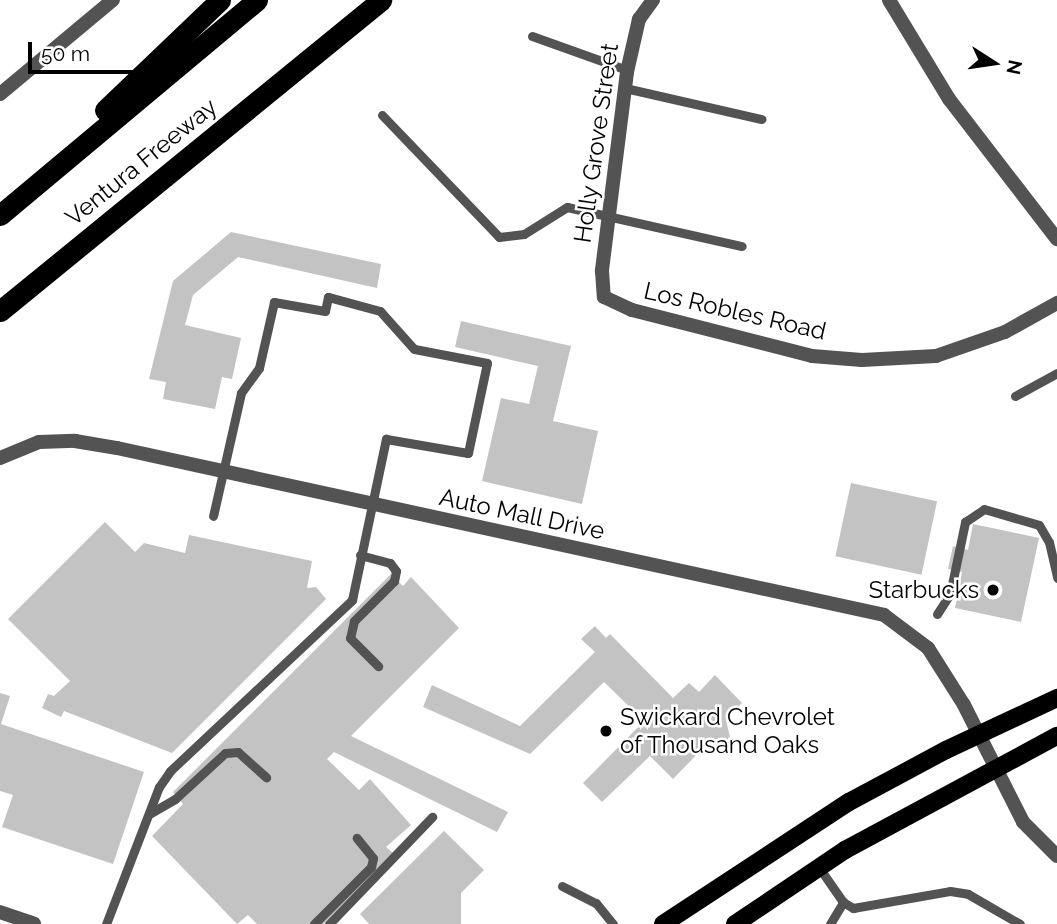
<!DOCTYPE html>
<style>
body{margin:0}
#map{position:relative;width:1057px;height:924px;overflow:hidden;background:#fff;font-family:Raleway,sans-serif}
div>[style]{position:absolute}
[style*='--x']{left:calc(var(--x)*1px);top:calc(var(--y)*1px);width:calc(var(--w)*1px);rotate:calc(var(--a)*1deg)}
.building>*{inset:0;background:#c3c3c3;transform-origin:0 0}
.lane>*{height:9px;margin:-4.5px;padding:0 4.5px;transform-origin:4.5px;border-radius:4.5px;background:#535353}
.street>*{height:14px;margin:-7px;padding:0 7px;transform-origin:7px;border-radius:7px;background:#535353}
.primary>*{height:18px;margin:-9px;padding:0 9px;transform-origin:9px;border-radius:9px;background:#000}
.highway>*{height:21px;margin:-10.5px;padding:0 10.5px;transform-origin:10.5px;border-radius:10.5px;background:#000}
.dots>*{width:19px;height:19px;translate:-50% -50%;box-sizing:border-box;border:4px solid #fff;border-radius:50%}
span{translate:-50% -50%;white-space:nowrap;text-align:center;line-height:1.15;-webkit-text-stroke:5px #fff;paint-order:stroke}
.street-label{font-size:24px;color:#000}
.poi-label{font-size:24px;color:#000}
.right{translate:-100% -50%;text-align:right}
.left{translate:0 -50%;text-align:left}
.north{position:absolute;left:959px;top:28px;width:70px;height:70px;-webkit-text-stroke:5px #fff;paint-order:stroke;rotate:102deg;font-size:19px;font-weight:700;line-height:28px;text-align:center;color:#000}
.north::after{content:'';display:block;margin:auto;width:24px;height:32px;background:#000;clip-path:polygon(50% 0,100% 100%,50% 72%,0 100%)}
.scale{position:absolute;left:28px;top:42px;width:152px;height:32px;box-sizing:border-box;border:4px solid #000;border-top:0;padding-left:9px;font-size:21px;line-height:24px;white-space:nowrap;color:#000;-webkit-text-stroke:5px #fff;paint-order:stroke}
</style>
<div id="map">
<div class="building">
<i style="clip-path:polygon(231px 232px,381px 264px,377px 288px,238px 257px,193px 295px,185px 325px,241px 338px,232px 379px,222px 377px,215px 409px,163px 399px,166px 382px,149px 379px,173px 281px)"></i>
<i style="clip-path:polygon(461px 321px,571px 346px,553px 421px,598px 431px,582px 504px,482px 481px,501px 398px,529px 404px,538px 366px,455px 347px)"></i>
<i style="left:851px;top:483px;width:88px;height:75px;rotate:12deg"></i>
<i style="clip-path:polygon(105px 522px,135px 552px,144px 543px,185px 553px,189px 535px,312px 561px,307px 588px,316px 587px,326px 599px,172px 753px,64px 711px,61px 717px,42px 708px,48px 694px,54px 696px,70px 681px,8px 619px)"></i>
<i style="clip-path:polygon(973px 524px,1039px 538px,1021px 622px,955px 608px,962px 572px,948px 569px,953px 546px,968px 550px)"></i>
<i style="clip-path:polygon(391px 574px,403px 586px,411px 577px,459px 628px,351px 736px,508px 812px,497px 832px,334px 752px,327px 759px,359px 790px,370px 779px,411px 825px,386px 847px,393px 853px,324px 924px,257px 924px,248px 915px,237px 924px,152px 836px,183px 804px,173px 792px)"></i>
<i style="clip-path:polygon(595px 626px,606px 638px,610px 634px,673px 698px,689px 683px,699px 692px,715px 675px,742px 703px,726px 720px,730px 737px,712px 755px,704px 747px,673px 779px,650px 756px,602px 802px,583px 783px,644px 721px,604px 682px,530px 754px,423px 707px,432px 685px,520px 726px,595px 652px,581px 639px)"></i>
<i style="clip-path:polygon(0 693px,10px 696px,1px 724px,144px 772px,113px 864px,2px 827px,13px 795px,0 791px)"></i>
<i style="clip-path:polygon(444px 831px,484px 870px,461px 893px,461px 924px,369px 924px,360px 914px)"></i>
</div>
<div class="lane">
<i style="--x:532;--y:36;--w:101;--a:19.7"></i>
<i style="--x:625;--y:88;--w:140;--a:12.8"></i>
<i style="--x:382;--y:115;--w:169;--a:46.2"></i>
<i style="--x:499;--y:237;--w:25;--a:-7"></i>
<i style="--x:524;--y:234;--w:51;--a:-32.1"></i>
<i style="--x:567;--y:207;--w:179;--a:12.6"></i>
<i style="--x:1015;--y:396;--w:48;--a:-28.7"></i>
<i style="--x:360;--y:555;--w:31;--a:15"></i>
<i style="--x:390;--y:563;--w:10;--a:53"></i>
<i style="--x:396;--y:571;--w:10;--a:101"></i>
<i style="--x:394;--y:581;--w:57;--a:135"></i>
<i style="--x:354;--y:621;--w:17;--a:103"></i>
<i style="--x:350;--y:638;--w:40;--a:45"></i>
<i style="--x:937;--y:614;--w:24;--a:-57"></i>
<i style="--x:950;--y:594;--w:74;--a:-78.2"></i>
<i style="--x:965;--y:522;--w:23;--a:-34"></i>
<i style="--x:984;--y:509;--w:57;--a:16.2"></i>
<i style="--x:1039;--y:525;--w:20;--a:60"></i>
<i style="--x:1049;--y:542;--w:37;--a:77"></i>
<i style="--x:149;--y:814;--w:30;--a:-30"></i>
<i style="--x:175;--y:799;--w:68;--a:-42.6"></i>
<i style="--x:225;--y:753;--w:13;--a:-4"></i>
<i style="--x:238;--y:752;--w:38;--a:42"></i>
<i style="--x:818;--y:866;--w:44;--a:55.2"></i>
<i style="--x:843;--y:902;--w:12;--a:31"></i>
<i style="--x:853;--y:908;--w:98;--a:-9.9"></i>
<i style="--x:950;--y:891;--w:18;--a:9"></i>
<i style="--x:968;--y:894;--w:60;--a:30"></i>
<i style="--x:562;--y:886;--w:38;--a:27"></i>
<i style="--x:596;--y:903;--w:27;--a:51"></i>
<i style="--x:106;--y:924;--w:147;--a:-68.9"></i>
<i style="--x:159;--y:787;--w:19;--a:-55"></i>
<i style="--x:170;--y:771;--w:250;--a:-43.2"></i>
<i style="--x:352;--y:600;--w:165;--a:-78.1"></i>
<i style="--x:386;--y:439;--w:83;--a:9.7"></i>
<i style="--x:468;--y:453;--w:92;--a:-78.1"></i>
<i style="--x:487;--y:363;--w:74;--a:-169.1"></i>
<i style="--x:414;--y:349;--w:51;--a:-131.8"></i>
<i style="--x:380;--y:311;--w:54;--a:-164.9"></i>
<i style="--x:328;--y:297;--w:14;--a:102"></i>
<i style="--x:325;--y:311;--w:52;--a:-170"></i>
<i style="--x:274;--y:302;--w:68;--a:102.8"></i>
<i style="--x:259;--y:368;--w:31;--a:126"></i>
<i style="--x:241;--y:393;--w:126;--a:102.8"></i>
<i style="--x:314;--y:924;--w:81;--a:-45"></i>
<i style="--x:371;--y:867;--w:9;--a:-77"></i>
<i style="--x:373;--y:858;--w:26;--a:-129"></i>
<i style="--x:329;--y:924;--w:149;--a:-46.1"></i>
<i style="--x:830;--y:924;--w:26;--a:-59"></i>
</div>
<div class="street">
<i style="--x:653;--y:0;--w:24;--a:126"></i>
<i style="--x:639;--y:19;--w:54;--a:102.8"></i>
<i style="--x:627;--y:72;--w:201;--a:97.2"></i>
<i style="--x:602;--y:271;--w:26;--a:86"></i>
<i style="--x:604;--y:297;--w:31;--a:25"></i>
<i style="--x:632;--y:310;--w:186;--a:14.3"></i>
<i style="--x:812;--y:356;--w:50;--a:4.6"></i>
<i style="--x:862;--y:360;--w:74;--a:-3.1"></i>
<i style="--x:936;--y:356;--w:73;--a:-19.2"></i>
<i style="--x:1005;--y:332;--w:60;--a:-29.1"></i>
<i style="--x:889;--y:0;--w:116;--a:58.8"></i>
<i style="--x:949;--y:99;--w:177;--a:52.4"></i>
<i style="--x:0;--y:94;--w:147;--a:-39.8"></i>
<i style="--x:0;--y:458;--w:42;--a:-22.3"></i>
<i style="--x:39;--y:442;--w:36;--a:-2"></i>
<i style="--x:75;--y:441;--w:43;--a:9.5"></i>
<i style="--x:117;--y:448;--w:785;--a:12.28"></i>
<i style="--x:884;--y:615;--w:55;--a:36.9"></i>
<i style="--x:928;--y:648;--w:67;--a:57.7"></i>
<i style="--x:964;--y:705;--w:131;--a:63.2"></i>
<i style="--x:1023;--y:822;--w:48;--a:45"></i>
<i style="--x:0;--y:912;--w:36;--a:19"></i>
</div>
<div class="primary">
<i style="--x:663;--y:924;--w:222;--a:-33.3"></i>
<i style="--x:849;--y:802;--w:110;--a:-28.2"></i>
<i style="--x:946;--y:750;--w:123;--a:-25.1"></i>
<i style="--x:735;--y:924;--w:133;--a:-33.9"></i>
<i style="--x:845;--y:850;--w:241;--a:-28.3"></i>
</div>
<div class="highway">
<i style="--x:105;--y:110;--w:159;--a:-43.7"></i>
<i style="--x:0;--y:215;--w:335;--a:-39.9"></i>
<i style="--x:0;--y:311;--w:492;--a:-39.2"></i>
</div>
<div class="dots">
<i style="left:993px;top:590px;background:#000"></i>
<i style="left:606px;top:731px;background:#000"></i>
</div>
<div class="street-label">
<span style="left:596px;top:143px;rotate:-82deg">Holly Grove Street</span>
<span style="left:141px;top:162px;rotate:-39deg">Ventura Freeway</span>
<span style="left:735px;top:311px;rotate:13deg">Los Robles Road</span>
<span style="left:522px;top:514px;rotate:12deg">Auto Mall Drive</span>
</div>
<div class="poi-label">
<span class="right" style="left:979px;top:590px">Starbucks</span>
<span class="left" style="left:620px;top:731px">Swickard Chevrolet<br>of Thousand Oaks</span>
</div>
<div class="north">N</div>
<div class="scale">50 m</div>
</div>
